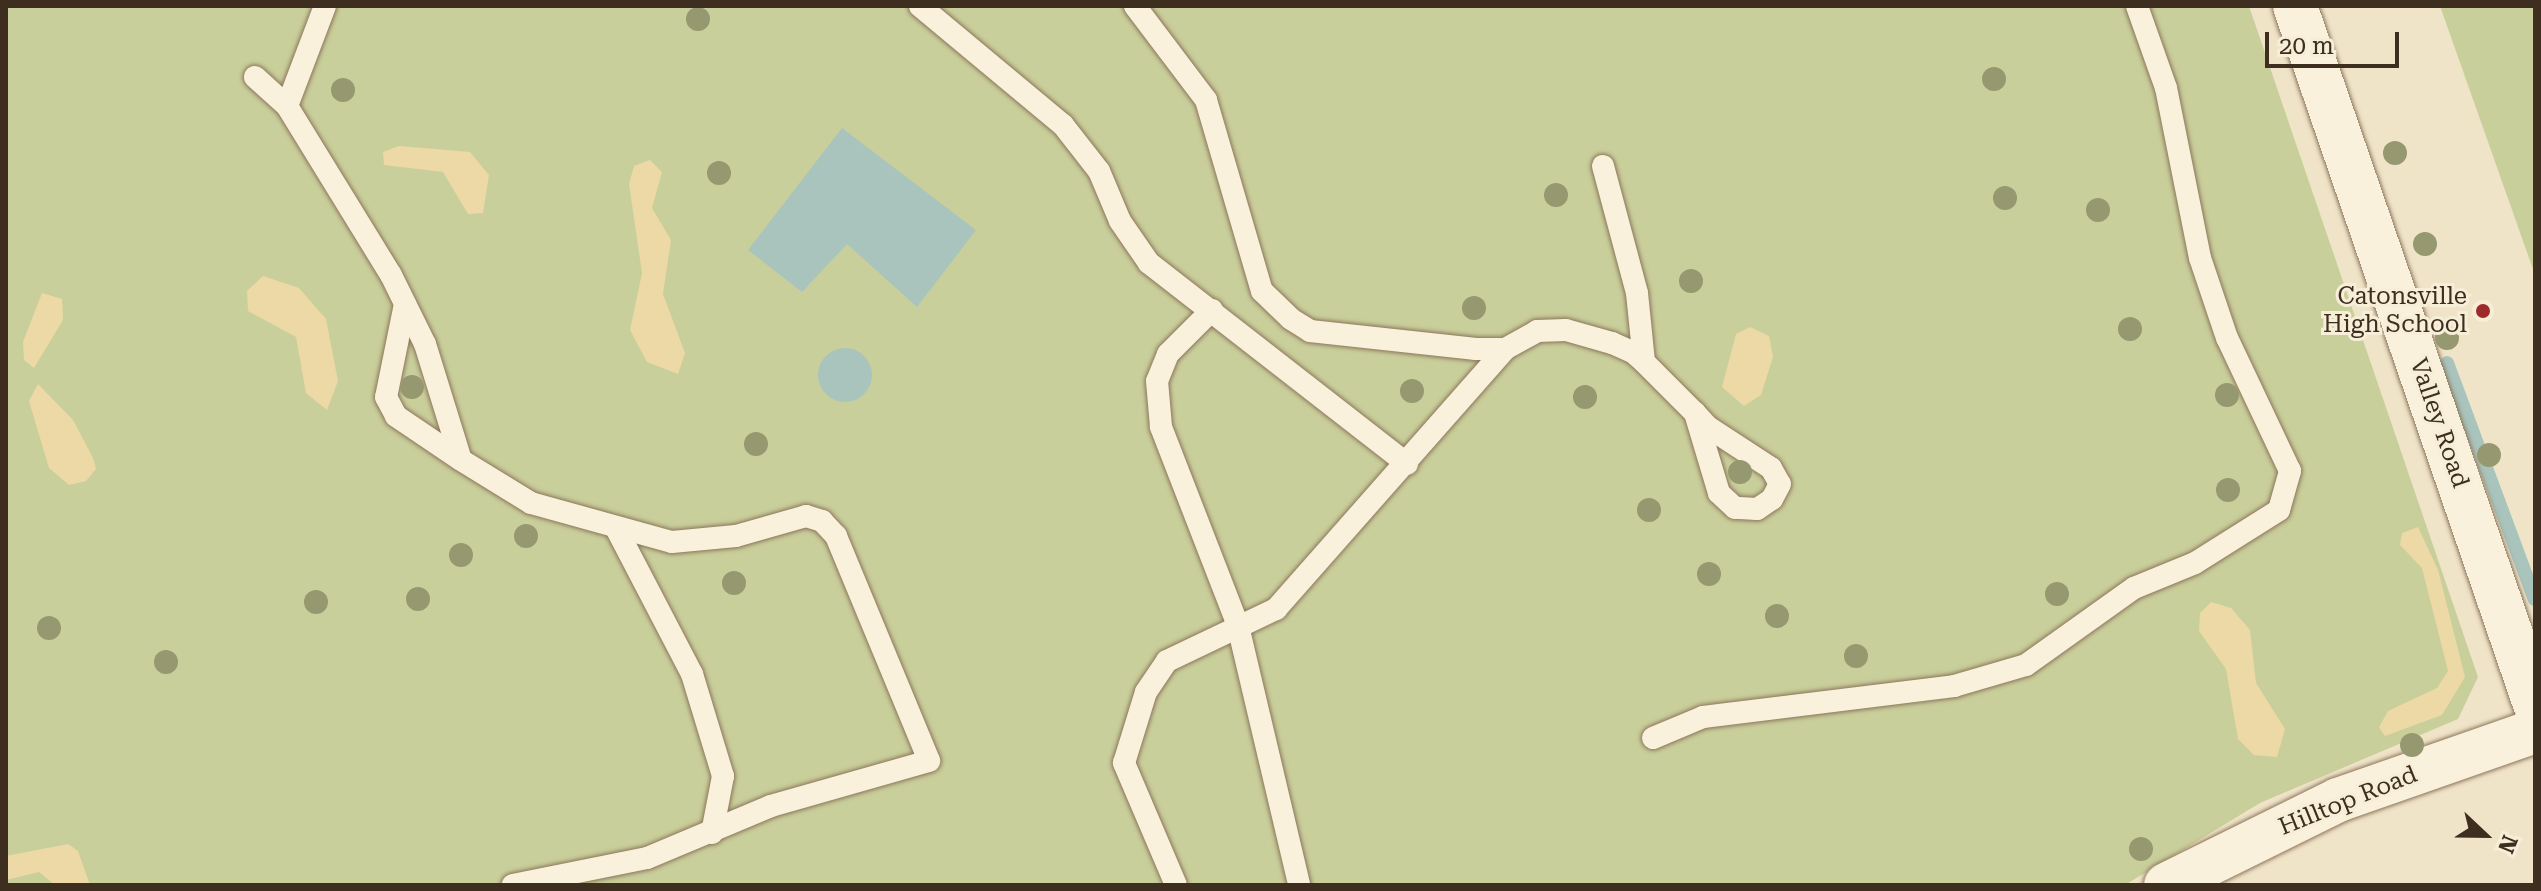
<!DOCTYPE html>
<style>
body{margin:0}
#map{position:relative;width:2541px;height:891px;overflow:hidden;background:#f0e4c8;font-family:"Roboto Serif",serif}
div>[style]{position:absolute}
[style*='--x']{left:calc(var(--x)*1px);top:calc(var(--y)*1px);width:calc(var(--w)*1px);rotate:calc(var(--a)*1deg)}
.green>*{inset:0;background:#c9cf9b}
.sand>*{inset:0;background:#ecd9a5}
.water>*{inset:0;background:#a9c4bc}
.round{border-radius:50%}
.stream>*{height:14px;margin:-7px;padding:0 7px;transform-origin:7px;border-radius:7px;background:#a9c4bc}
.roads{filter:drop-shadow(0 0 2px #8d765c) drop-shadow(0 0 2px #8d765c)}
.service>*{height:22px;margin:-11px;padding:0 11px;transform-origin:11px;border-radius:11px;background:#faf1dc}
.tertiary>*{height:44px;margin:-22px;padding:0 22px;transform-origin:22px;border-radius:22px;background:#faf1dc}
.trees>*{width:24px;height:24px;margin:-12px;border-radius:50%;background:#96986f}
.dots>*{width:22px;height:22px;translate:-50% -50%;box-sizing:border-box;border:4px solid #f7eed8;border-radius:50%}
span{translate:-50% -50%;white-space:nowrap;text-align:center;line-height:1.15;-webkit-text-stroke:6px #f7eed8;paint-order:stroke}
.poi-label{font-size:24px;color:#3d2e20}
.right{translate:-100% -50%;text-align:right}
.street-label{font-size:24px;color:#3d2e20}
.frame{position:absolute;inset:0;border:8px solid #3d2e20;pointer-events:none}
.north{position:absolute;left:2445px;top:795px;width:80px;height:80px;-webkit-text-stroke:6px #f7eed8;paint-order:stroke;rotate:112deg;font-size:22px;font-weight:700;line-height:32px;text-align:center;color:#3d2e20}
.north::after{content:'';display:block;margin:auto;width:28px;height:36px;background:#3d2e20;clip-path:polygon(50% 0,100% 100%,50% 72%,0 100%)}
.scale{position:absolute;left:2265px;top:32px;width:134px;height:36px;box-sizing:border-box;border:4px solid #3d2e20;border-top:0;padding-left:10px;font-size:24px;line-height:28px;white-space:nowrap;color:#3d2e20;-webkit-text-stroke:6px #f7eed8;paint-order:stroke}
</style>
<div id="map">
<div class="green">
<i style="clip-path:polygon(6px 6px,2249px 6px,2478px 677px,2458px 719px,2260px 803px,2125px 885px,6px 885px)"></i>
<i style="clip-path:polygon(2440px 6px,2535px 6px,2535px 275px)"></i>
</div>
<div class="sand">
<i style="clip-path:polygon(399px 146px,470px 152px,489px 175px,483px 213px,468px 214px,443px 172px,384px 165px,383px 152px)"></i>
<i style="clip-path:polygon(650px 160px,662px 172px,652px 208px,671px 240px,663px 294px,685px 353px,678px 374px,647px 362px,630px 330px,642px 273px,629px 184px,634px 166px)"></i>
<i style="clip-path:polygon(263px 276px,299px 288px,326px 319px,338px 381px,327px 410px,306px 393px,296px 337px,248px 311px,247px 291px)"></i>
<i style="clip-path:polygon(42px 293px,62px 299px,63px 320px,34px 368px,24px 360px,23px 342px)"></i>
<i style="clip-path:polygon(1750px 327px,1769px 336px,1773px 357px,1761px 395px,1744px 406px,1722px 387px,1736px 334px)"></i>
<i style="clip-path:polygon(38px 384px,73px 420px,93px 458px,96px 469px,86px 481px,69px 485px,49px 468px,29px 401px)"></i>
<i style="clip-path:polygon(2418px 527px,2438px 570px,2465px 677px,2442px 715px,2385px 736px,2379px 727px,2388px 711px,2437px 688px,2448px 671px,2422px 568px,2400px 545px,2402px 533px)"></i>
<i style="clip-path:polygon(2211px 602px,2231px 608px,2250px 630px,2256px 683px,2285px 729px,2277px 757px,2254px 755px,2238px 739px,2226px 669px,2199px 631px,2200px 613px)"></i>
<i style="clip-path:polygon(68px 844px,78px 851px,90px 885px,55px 885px,39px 872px,6px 880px,6px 856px)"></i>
</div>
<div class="water">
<i style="clip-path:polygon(842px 128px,976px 230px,917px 307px,847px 244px,802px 292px,748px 250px)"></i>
<i class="round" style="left:818px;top:348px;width:54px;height:54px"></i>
</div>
<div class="stream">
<i style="--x:2447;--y:363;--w:252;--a:69.6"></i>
</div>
<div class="roads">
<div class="service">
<i style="--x:325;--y:6;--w:107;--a:110.8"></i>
<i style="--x:287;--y:106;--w:198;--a:58.4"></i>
<i style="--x:391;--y:275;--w:77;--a:63.8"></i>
<i style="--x:425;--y:344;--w:121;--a:72.8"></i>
<i style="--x:461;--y:460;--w:82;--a:31.6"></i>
<i style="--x:531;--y:503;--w:146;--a:15.5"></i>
<i style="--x:672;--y:542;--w:64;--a:-5.4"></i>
<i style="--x:736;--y:536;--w:73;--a:-15.9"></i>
<i style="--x:806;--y:516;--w:17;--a:17"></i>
<i style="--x:822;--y:521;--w:21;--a:47"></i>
<i style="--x:836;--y:536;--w:243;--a:67.5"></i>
<i style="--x:929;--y:761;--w:164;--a:164.1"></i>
<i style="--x:771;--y:806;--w:134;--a:157.2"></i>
<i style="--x:647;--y:858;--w:137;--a:168.6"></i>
<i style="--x:920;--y:6;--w:186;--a:39.8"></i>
<i style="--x:1063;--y:125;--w:58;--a:52"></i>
<i style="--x:1099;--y:171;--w:54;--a:67.2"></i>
<i style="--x:1120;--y:221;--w:51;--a:55.4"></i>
<i style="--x:1149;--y:263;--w:327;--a:37.9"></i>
<i style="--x:1135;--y:6;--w:118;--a:52.9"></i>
<i style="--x:1206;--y:100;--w:199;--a:73.7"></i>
<i style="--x:1262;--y:291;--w:40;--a:44"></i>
<i style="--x:1291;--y:319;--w:22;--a:32"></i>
<i style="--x:1310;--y:331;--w:167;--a:6.2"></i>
<i style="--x:1476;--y:349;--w:29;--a:0"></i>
<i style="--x:1505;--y:349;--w:37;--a:-29"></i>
<i style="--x:1537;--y:331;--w:29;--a:-2"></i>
<i style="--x:1566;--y:330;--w:48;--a:15.8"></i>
<i style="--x:1612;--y:343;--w:24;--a:24"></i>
<i style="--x:1634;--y:353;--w:13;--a:42"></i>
<i style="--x:1644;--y:362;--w:72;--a:45"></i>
<i style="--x:1695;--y:413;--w:19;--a:47"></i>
<i style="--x:1708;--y:427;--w:75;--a:33.1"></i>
<i style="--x:1771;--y:468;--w:18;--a:61"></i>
<i style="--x:1780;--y:484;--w:17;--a:118"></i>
<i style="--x:1772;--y:499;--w:18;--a:146"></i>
<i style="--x:1757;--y:509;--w:22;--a:-177"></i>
<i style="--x:1735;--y:508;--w:22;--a:-137"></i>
<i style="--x:1719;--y:493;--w:84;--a:-106.7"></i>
<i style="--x:255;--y:77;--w:43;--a:42.2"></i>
<i style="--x:1603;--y:166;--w:131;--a:75"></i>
<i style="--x:1637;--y:293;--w:69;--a:84.2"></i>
<i style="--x:405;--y:304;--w:95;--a:101.5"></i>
<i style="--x:386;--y:397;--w:21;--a:62"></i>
<i style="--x:396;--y:416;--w:75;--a:34.1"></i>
<i style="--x:1212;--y:310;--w:62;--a:135"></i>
<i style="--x:1168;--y:354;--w:29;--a:112"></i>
<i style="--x:1157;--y:381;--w:46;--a:85"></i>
<i style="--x:1161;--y:427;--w:213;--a:68.8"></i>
<i style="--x:1238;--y:626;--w:266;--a:76.7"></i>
<i style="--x:617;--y:530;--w:162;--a:62.5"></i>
<i style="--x:692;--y:674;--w:107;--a:73.1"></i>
<i style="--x:723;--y:776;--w:58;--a:100.9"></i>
<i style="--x:1653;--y:738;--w:54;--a:-22.8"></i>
<i style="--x:1703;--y:717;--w:253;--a:-7"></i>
<i style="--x:1954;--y:686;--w:75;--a:-16.3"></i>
<i style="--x:2026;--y:665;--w:133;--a:-35.5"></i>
<i style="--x:2134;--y:588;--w:66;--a:-22.3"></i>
<i style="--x:2195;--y:563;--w:99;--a:-32.2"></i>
<i style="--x:2279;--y:510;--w:41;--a:-74.2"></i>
<i style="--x:2290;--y:471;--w:147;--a:-115.3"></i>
<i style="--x:2227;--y:338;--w:84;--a:-108.6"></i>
<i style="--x:2200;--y:258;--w:173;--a:-101.3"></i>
<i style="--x:2166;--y:88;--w:87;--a:-109.5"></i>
<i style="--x:1176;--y:885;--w:133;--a:-113.1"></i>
<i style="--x:1124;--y:763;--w:74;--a:-72.8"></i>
<i style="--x:1146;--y:692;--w:37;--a:-56"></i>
<i style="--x:1167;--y:661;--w:121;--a:-25.5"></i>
<i style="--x:1276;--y:609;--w:346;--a:-48.6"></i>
</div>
<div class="tertiary">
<i style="--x:2295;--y:6;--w:738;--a:71.03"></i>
<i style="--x:2166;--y:885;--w:192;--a:-26.3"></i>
<i style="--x:2338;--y:800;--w:209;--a:-19.3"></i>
</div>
</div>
<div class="trees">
<i style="left:698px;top:19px"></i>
<i style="left:1994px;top:79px"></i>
<i style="left:343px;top:90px"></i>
<i style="left:2395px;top:153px"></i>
<i style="left:719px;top:173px"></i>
<i style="left:1556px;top:195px"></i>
<i style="left:2005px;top:198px"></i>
<i style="left:2098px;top:210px"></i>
<i style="left:2425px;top:244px"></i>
<i style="left:1691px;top:281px"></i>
<i style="left:1474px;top:308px"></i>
<i style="left:2130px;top:329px"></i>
<i style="left:2447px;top:338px"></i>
<i style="left:412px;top:387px"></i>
<i style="left:1412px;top:391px"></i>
<i style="left:2227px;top:395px"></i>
<i style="left:1585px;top:397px"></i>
<i style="left:756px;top:444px"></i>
<i style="left:2489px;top:455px"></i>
<i style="left:1740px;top:472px"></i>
<i style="left:2228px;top:490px"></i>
<i style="left:1649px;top:510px"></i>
<i style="left:526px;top:536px"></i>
<i style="left:461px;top:555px"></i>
<i style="left:1709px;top:574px"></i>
<i style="left:734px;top:583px"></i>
<i style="left:2057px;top:594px"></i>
<i style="left:418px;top:599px"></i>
<i style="left:316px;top:602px"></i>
<i style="left:1777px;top:616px"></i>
<i style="left:49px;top:628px"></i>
<i style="left:1856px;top:656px"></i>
<i style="left:166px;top:662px"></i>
<i style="left:2412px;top:745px"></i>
<i style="left:2141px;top:849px"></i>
</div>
<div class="dots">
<i style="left:2483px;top:311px;background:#9e2a2b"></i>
</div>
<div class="poi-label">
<span class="right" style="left:2467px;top:311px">Catonsville<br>High School</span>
</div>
<div class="street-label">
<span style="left:2439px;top:423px;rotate:71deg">Valley Road</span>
<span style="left:2348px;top:801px;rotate:-22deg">Hilltop Road</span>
</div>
<div class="frame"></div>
<div class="north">N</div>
<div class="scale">20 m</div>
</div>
